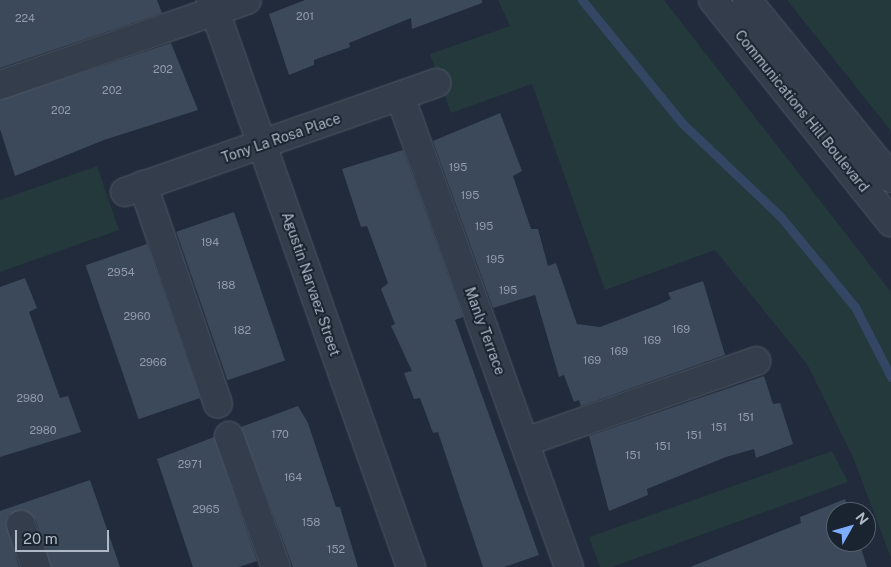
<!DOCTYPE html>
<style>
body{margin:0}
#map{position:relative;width:891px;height:567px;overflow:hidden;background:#212b3b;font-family:"Public Sans",sans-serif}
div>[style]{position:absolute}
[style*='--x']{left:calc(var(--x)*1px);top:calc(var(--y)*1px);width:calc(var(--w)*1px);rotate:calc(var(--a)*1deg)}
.green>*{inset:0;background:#23393c}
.stream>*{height:9px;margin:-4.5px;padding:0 4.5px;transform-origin:4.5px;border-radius:4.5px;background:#334664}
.building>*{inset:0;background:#3c495b;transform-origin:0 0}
.roads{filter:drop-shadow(0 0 1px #4f5866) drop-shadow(0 0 1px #4f5866)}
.minor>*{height:28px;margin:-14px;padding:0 14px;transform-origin:14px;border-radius:14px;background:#343d4b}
span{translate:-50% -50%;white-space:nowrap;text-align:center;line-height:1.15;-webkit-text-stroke:4px #1a2330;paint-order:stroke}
.number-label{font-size:11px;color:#929cac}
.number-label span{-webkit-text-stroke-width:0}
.street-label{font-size:14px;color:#afb8c7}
.north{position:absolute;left:826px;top:502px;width:50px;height:50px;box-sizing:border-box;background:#1a2330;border:1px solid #565f6c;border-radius:50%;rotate:52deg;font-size:14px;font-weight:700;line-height:20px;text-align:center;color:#afb8c7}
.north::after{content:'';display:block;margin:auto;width:18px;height:22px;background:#7fadfd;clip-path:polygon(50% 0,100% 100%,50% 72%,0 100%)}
.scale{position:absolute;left:15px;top:530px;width:94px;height:22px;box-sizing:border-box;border:2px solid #afb8c7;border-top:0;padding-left:6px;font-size:15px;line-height:18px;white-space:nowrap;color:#afb8c7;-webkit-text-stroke:4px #1a2330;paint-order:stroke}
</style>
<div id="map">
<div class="green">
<i style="clip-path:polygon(498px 0,664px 0,891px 292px,891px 558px,853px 457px,807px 364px,715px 250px,605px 290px,532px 84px,451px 113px,430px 54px,510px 26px)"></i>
<i style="clip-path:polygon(787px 0,891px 0,891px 131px)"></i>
<i style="clip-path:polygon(97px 166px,119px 230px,0 272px,0 200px)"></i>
<i style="clip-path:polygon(832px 451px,848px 482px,612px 567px,600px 567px,589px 537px)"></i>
</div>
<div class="stream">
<i style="--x:582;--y:0;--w:159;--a:50.9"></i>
<i style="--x:682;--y:123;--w:135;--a:43.5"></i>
<i style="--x:780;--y:216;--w:118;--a:50.5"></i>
<i style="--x:855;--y:307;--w:79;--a:62.8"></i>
</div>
<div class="building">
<i style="clip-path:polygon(0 0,157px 0,162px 13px,0 68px)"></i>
<i style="clip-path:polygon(305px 0,482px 0,482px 3px,412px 29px,411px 18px,349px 43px,350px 47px,314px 60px,314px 65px,289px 75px,269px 14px)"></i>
<i style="clip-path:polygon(171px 43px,198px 110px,104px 140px,15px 176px,0 129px,0 100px)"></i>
<i style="clip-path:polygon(500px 113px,522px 171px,513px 176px,531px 229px,538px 229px,548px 266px,556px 263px,577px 324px,600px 327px,658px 305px,671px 299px,668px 293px,703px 281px,725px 355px,581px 406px,579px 400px,574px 402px,564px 375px,559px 377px,535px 295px,493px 308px,433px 141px)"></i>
<i style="clip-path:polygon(403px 150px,463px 317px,455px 320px,539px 555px,504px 567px,483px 567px,438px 432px,433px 433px,420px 398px,414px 399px,404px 373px,412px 371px,391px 326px,395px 324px,381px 289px,388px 283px,367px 226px,361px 227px,342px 169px)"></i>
<i style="left:234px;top:212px;width:157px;height:61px;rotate:71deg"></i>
<i style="left:147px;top:244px;width:163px;height:65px;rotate:71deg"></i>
<i style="clip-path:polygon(25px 278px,37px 308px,29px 312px,60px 398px,68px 396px,81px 432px,0 457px,0 287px)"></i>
<i style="clip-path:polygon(764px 376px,773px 404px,780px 403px,793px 444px,756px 458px,754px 449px,726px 457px,647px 489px,648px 495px,609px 511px,589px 436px)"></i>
<i style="clip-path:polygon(298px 406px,308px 423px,336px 507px,340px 507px,358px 567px,293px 567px,287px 551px,241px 427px)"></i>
<i style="clip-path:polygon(214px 437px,257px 561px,239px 567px,193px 567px,157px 459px)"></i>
<i style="clip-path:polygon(90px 480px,120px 567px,51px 567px,36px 520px,23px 510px,9px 515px,6px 523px,19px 567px,0 567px,0 511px)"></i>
<i style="clip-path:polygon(845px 499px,849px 512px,836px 512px,836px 542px,859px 542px,867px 567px,690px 567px,801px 523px,800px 517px)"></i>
</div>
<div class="roads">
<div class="minor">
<i style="--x:211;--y:0;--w:601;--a:70.57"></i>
<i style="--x:713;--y:0;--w:285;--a:51.3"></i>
<i style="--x:747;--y:0;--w:229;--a:51"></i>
<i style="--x:0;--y:85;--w:261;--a:-19"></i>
<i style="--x:400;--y:96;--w:500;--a:70.26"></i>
<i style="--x:143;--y:185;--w:231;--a:71.1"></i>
<i style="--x:125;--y:192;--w:330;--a:-19.3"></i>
<i style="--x:229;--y:436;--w:139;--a:70.3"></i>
<i style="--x:525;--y:442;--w:245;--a:-19.3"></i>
<i style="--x:21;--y:525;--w:45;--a:70.3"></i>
</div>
</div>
<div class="number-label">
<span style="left:305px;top:16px">201</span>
<span style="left:25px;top:18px">224</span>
<span style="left:163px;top:69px">202</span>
<span style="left:112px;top:90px">202</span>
<span style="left:61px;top:110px">202</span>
<span style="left:458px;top:167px">195</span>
<span style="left:470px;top:195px">195</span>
<span style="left:484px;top:226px">195</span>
<span style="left:210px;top:242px">194</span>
<span style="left:495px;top:259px">195</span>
<span style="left:121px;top:272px">2954</span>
<span style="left:226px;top:285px">188</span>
<span style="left:508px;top:290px">195</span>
<span style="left:137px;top:316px">2960</span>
<span style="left:681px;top:329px">169</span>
<span style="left:242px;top:330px">182</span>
<span style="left:652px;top:340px">169</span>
<span style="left:619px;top:351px">169</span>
<span style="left:592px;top:360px">169</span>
<span style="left:153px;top:362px">2966</span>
<span style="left:30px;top:398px">2980</span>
<span style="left:746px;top:417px">151</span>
<span style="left:719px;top:427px">151</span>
<span style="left:43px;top:430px">2980</span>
<span style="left:280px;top:434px">170</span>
<span style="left:694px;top:435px">151</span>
<span style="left:663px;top:446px">151</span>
<span style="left:633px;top:455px">151</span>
<span style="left:190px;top:464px">2971</span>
<span style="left:293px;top:477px">164</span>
<span style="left:206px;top:509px">2965</span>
<span style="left:311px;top:522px">158</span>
<span style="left:336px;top:549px">152</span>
</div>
<div class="street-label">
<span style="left:802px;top:111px;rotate:51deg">Communications Hill Boulevard</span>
<span style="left:281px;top:138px;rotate:-19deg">Tony La Rosa Place</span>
<span style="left:311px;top:284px;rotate:71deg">Agustin Narvaez Street</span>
<span style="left:485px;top:331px;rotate:70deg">Manly Terrace</span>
</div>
<div class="north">N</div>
<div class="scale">20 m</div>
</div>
